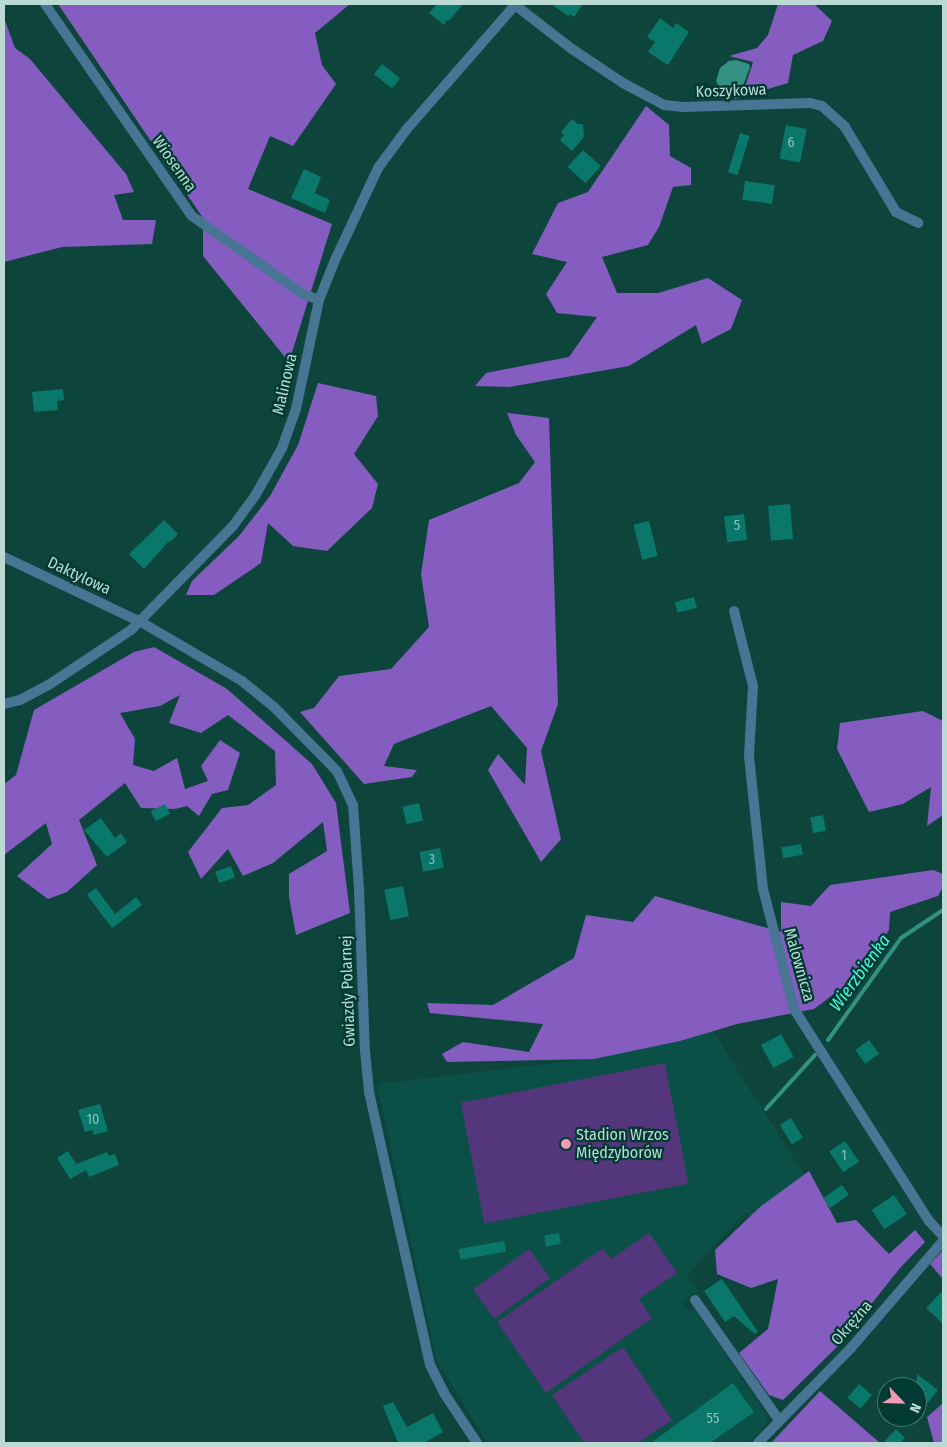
<!DOCTYPE html>
<meta charset="utf-8">
<style>
body{margin:0}
#map{position:relative;width:947px;height:1447px;overflow:hidden;background:#0d443c;font-family:"Fira Sans Condensed",sans-serif}
div>[style]{position:absolute}
[style*='--x']{left:calc(var(--x)*1px);top:calc(var(--y)*1px);width:calc(var(--w)*1px);rotate:calc(var(--a)*1deg)}
.built>*{inset:0;background:#0b5046}
.green>*{inset:0;background:#53367c;transform-origin:0 0}
.forest>*{inset:0;background:#855dc1}
.water>*{inset:0;background:#329182}
.stream>*{height:4px;margin:-2px;padding:0 2px;transform-origin:2px;border-radius:2px;background:#329182}
.building>*{inset:0;background:#09786a;transform-origin:0 0}
.minor>*{height:10px;margin:-5px;padding:0 5px;transform-origin:5px;border-radius:5px;background:#497594}
.dots>*{width:14px;height:14px;translate:-50% -50%;box-sizing:border-box;border:2px solid #003a32;border-radius:50%}
span{translate:-50% -50%;white-space:nowrap;text-align:center;line-height:1.15;-webkit-text-stroke:4.5px #003a32;paint-order:stroke}
.number-label{font-size:14px;color:#8ec2b9}
.number-label span{-webkit-text-stroke-width:0}
.street-label{font-size:16px;color:#badad3}
.poi-label{font-size:16px;color:#badad3}
.left{translate:0 -50%;text-align:left}
.water-label{font-size:18px;color:#3ff4da;font-style:italic}
.frame{position:absolute;inset:0;border:5px solid #badad3;pointer-events:none}
.north{position:absolute;left:877px;top:1377px;width:50px;height:50px;box-sizing:border-box;background:#003a32;border:1px solid #4a7a72;border-radius:50%;rotate:114deg;font-size:14px;font-weight:700;line-height:20px;text-align:center;color:#badad3}
.north::after{content:'';display:block;margin:auto;width:18px;height:22px;background:#f19ab4;clip-path:polygon(50% 0,100% 100%,50% 72%,0 100%)}
</style>
<div id="map">
<div class="built">
<i style="clip-path:polygon(713px 1031px,805px 1176px,758px 1227px,746px 1211px,687px 1275px,698px 1291px,682px 1301px,688px 1310px,697px 1312px,768px 1417px,766px 1425px,749px 1443px,487px 1443px,436px 1358px,377px 1084px,605px 1057px)"></i>
</div>
<div class="green">
<i style="left:665px;top:1063px;width:123px;height:208px;rotate:79deg"></i>
<i style="clip-path:polygon(649px 1233px,677px 1273px,639px 1299px,652px 1318px,546px 1393px,497px 1322px,603px 1248px,611px 1259px)"></i>
<i style="left:529px;top:1249px;width:36px;height:69px;rotate:54deg"></i>
<i style="clip-path:polygon(623px 1347px,672px 1420px,638px 1443px,584px 1443px,552px 1395px)"></i>
</div>
<div class="forest">
<i style="clip-path:polygon(58px 4px,350px 4px,315px 33px,322px 65px,336px 84px,293px 146px,270px 136px,248px 189px,332px 224px,289px 362px,203px 256px,203px 218px)"></i>
<i style="clip-path:polygon(778px 4px,814px 4px,832px 21px,823px 41px,793px 55px,788px 83px,735px 99px,726px 89px,745px 87px,753px 62px,729px 56px,757px 48px,768px 35px)"></i>
<i style="clip-path:polygon(4px 18px,15px 48px,30px 59px,126px 174px,134px 192px,114px 195px,123px 220px,156px 220px,152px 244px,62px 247px,4px 262px)"></i>
<i style="clip-path:polygon(646px 106px,669px 125px,670px 156px,691px 168px,691px 185px,673px 187px,659px 227px,648px 245px,602px 257px,617px 293px,658px 293px,708px 278px,742px 300px,731px 329px,702px 344px,696px 325px,629px 366px,509px 387px,475px 386px,486px 373px,569px 357px,597px 317px,557px 313px,546px 294px,567px 262px,532px 254px,558px 203px,588px 192px)"></i>
<i style="clip-path:polygon(318px 383px,376px 396px,378px 416px,354px 454px,378px 484px,372px 508px,327px 551px,293px 546px,268px 523px,261px 563px,214px 595px,186px 595px,192px 581px,239px 536px,270px 496px,298px 445px)"></i>
<i style="clip-path:polygon(507px 413px,549px 418px,558px 704px,541px 751px,561px 839px,541px 862px,488px 770px,498px 754px,525px 785px,527px 748px,491px 706px,394px 744px,384px 766px,417px 770px,412px 777px,364px 784px,300px 712px,314px 708px,339px 676px,391px 669px,429px 627px,421px 574px,429px 520px,519px 483px,535px 462px,516px 435px)"></i>
<i style="clip-path:polygon(154px 647px,227px 689px,312px 764px,336px 803px,350px 913px,296px 935px,289px 897px,289px 874px,327px 851px,323px 822px,273px 863px,243px 876px,228px 849px,201px 879px,188px 852px,222px 808px,248px 805px,276px 785px,275px 751px,228px 715px,201px 733px,169px 723px,180px 695px,160px 706px,120px 713px,135px 739px,133px 765px,154px 771px,177px 758px,185px 789px,208px 781px,201px 766px,220px 740px,240px 753px,228px 790px,212px 794px,199px 816px,187px 806px,175px 809px,141px 808px,125px 783px,79px 820px,97px 865px,67px 892px,48px 899px,17px 876px,52px 844px,46px 823px,4px 855px,4px 784px,16px 775px,34px 710px,134px 652px)"></i>
<i style="clip-path:polygon(923px 711px,943px 721px,943px 815px,927px 826px,931px 787px,903px 804px,869px 812px,837px 749px,840px 723px)"></i>
<i style="clip-path:polygon(933px 870px,943px 874px,943px 887px,938px 896px,890px 912px,889px 930px,855px 978px,814px 1009px,737px 1024px,680px 1041px,594px 1059px,447px 1062px,442px 1054px,463px 1042px,529px 1052px,543px 1024px,430px 1013px,427px 1003px,493px 1005px,574px 958px,586px 915px,633px 922px,655px 896px,781px 932px,781px 902px,811px 906px,830px 885px)"></i>
<i style="clip-path:polygon(809px 1171px,837px 1223px,856px 1220px,889px 1254px,915px 1230px,925px 1242px,900px 1268px,838px 1346px,783px 1400px,769px 1395px,739px 1353px,768px 1329px,778px 1279px,751px 1288px,717px 1274px,715px 1250px,760px 1207px)"></i>
<i style="clip-path:polygon(943px 1250px,943px 1279px,930px 1264px)"></i>
<i style="clip-path:polygon(820px 1391px,880px 1443px,771px 1443px)"></i>
<i style="clip-path:polygon(943px 1403px,943px 1443px,934px 1443px,927px 1417px)"></i>
</div>
<div class="water">
<i style="clip-path:polygon(736px 60px,749px 64px,750px 67px,744px 83px,741px 87px,726px 89px,718px 85px,716px 81px,720px 68px,729px 61px)"></i>
</div>
<div class="stream">
<i style="--x:828;--y:1040;--w:125;--a:-54.4"></i>
<i style="--x:901;--y:938;--w:50;--a:-33.7"></i>
<i style="--x:766;--y:1109;--w:73;--a:-47.8"></i>
</div>
<div class="building">
<i style="clip-path:polygon(437px 4px,463px 4px,449px 21px,447px 20px,444px 25px,429px 13px)"></i>
<i style="clip-path:polygon(551px 4px,583px 4px,574px 17px,570px 14px,568px 16px)"></i>
<i style="clip-path:polygon(660px 18px,673px 28px,676px 23px,689px 32px,668px 65px,648px 52px,655px 42px,647px 37px)"></i>
<i style="left:382px;top:64px;width:23px;height:13px;rotate:38deg"></i>
<i style="clip-path:polygon(572px 119px,578px 124px,583px 124px,584px 137px,572px 151px,560px 140px,564px 135px,561px 132px)"></i>
<i style="left:786px;top:125px;width:21px;height:34px;rotate:11deg"></i>
<i style="left:740px;top:133px;width:10px;height:41px;rotate:17deg"></i>
<i style="left:583px;top:150px;width:24px;height:23px;rotate:42deg"></i>
<i style="clip-path:polygon(304px 169px,321px 177px,315px 193px,330px 200px,325px 213px,291px 198px)"></i>
<i style="left:745px;top:181px;width:30px;height:19px;rotate:8deg"></i>
<i style="clip-path:polygon(63px 389px,64px 400px,57px 401px,58px 410px,34px 412px,32px 392px)"></i>
<i style="left:790px;top:504px;width:35px;height:22px;rotate:85deg"></i>
<i style="left:744px;top:514px;width:26px;height:20px;rotate:83deg"></i>
<i style="clip-path:polygon(164px 520px,178px 534px,170px 542px,169px 541px,144px 569px,129px 554px)"></i>
<i style="left:649px;top:521px;width:36px;height:16px;rotate:76deg"></i>
<i style="left:694px;top:597px;width:11px;height:20px;rotate:75deg"></i>
<i style="left:419px;top:803px;width:18px;height:17px;rotate:77deg"></i>
<i style="left:165px;top:804px;width:11px;height:16px;rotate:63deg"></i>
<i style="left:823px;top:815px;width:16px;height:13px;rotate:79deg"></i>
<i style="clip-path:polygon(101px 818px,115px 838px,121px 833px,127px 842px,107px 857px,84px 830px)"></i>
<i style="left:801px;top:844px;width:11px;height:20px;rotate:80deg"></i>
<i style="left:440px;top:848px;width:20px;height:21px;rotate:79deg"></i>
<i style="left:231px;top:866px;width:12px;height:17px;rotate:70deg"></i>
<i style="left:403px;top:886px;width:31px;height:19px;rotate:79deg"></i>
<i style="clip-path:polygon(96px 888px,115px 914px,136px 897px,142px 905px,112px 928px,87px 895px)"></i>
<i style="left:781px;top:1034px;width:26px;height:23px;rotate:61deg"></i>
<i style="left:869px;top:1040px;width:17px;height:17px;rotate:54deg"></i>
<i style="clip-path:polygon(100px 1104px,108px 1131px,94px 1135px,92px 1130px,85px 1132px,78px 1110px)"></i>
<i style="left:791px;top:1118px;width:23px;height:13px;rotate:59deg"></i>
<i style="left:845px;top:1141px;width:25px;height:19px;rotate:56deg"></i>
<i style="clip-path:polygon(68px 1151px,76px 1164px,107px 1152px,109px 1156px,115px 1154px,119px 1165px,89px 1177px,86px 1170px,70px 1179px,57px 1158px)"></i>
<i style="left:842px;top:1185px;width:12px;height:23px;rotate:55deg"></i>
<i style="left:894px;top:1195px;width:23px;height:27px;rotate:56deg"></i>
<i style="left:559px;top:1233px;width:11px;height:15px;rotate:80deg"></i>
<i style="left:504px;top:1241px;width:11px;height:46px;rotate:80deg"></i>
<i style="clip-path:polygon(722px 1279px,758px 1332px,755px 1334px,734px 1316px,725px 1322px,704px 1291px)"></i>
<i style="clip-path:polygon(943px 1290px,943px 1324px,926px 1308px)"></i>
<i style="clip-path:polygon(917px 1374px,938px 1390px,917px 1416px)"></i>
<i style="clip-path:polygon(733px 1383px,754px 1412px,710px 1443px,651px 1443px)"></i>
<i style="left:859px;top:1384px;width:17px;height:18px;rotate:40deg"></i>
<i style="clip-path:polygon(393px 1402px,407px 1427px,433px 1413px,443px 1432px,424px 1443px,398px 1443px,383px 1406px)"></i>
<i style="clip-path:polygon(896px 1429px,905px 1438px,900px 1443px,883px 1443px)"></i>
</div>
<div class="minor">
<i style="--x:45;--y:4;--w:258;--a:55.3"></i>
<i style="--x:192;--y:216;--w:133;--a:35.2"></i>
<i style="--x:301;--y:293;--w:19;--a:21"></i>
<i style="--x:515;--y:5;--w:72;--a:37.7"></i>
<i style="--x:572;--y:49;--w:61;--a:33.7"></i>
<i style="--x:623;--y:83;--w:47;--a:28.2"></i>
<i style="--x:664;--y:105;--w:19;--a:6"></i>
<i style="--x:683;--y:107;--w:127;--a:-1.8"></i>
<i style="--x:810;--y:103;--w:12;--a:14"></i>
<i style="--x:822;--y:106;--w:31;--a:42"></i>
<i style="--x:845;--y:127;--w:99;--a:59"></i>
<i style="--x:896;--y:212;--w:25;--a:26"></i>
<i style="--x:4;--y:557;--w:152;--a:25.4"></i>
<i style="--x:141;--y:622;--w:117;--a:30.3"></i>
<i style="--x:242;--y:681;--w:41;--a:39.1"></i>
<i style="--x:274;--y:707;--w:90;--a:45.5"></i>
<i style="--x:337;--y:771;--w:38;--a:65"></i>
<i style="--x:353;--y:805;--w:84;--a:85.9"></i>
<i style="--x:359;--y:889;--w:162;--a:87.9"></i>
<i style="--x:365;--y:1051;--w:41;--a:84.4"></i>
<i style="--x:369;--y:1092;--w:280;--a:77.4"></i>
<i style="--x:430;--y:1365;--w:31;--a:63"></i>
<i style="--x:444;--y:1393;--w:60;--a:56.6"></i>
<i style="--x:734;--y:611;--w:77;--a:75.8"></i>
<i style="--x:753;--y:686;--w:70;--a:93.3"></i>
<i style="--x:749;--y:756;--w:134;--a:84"></i>
<i style="--x:763;--y:889;--w:124;--a:75.5"></i>
<i style="--x:794;--y:1009;--w:251;--a:57.5"></i>
<i style="--x:929;--y:1221;--w:21;--a:47"></i>
<i style="--x:4;--y:704;--w:16;--a:-14"></i>
<i style="--x:20;--y:700;--w:34;--a:-28"></i>
<i style="--x:50;--y:684;--w:97;--a:-33.7"></i>
<i style="--x:131;--y:630;--w:146;--a:-45.6"></i>
<i style="--x:233;--y:526;--w:37;--a:-54"></i>
<i style="--x:255;--y:496;--w:55;--a:-60.6"></i>
<i style="--x:282;--y:448;--w:41;--a:-70.3"></i>
<i style="--x:296;--y:409;--w:111;--a:-78.1"></i>
<i style="--x:319;--y:300;--w:43;--a:-68.2"></i>
<i style="--x:335;--y:260;--w:102;--a:-64.9"></i>
<i style="--x:378;--y:168;--w:47;--a:-53.6"></i>
<i style="--x:406;--y:130;--w:167;--a:-48.9"></i>
<i style="--x:695;--y:1300;--w:146;--a:55"></i>
<i style="--x:758;--y:1443;--w:133;--a:-45.6"></i>
<i style="--x:851;--y:1348;--w:141;--a:-49.3"></i>
</div>
<div class="dots">
<i style="left:566px;top:1144px;background:#f19ab4"></i>
</div>
<div class="number-label">
<span style="left:791px;top:143px">6</span>
<span style="left:737px;top:526px">5</span>
<span style="left:432px;top:860px">3</span>
<span style="left:93px;top:1120px">10</span>
<span style="left:844px;top:1156px">1</span>
<span style="left:713px;top:1419px">55</span>
</div>
<div class="street-label">
<span style="left:731px;top:91px;rotate:-2deg">Koszykowa</span>
<span style="left:174px;top:164px;rotate:55deg">Wiosenna</span>
<span style="left:285px;top:384px;rotate:-77deg">Malinowa</span>
<span style="left:79px;top:576px;rotate:25deg">Daktylowa</span>
<span style="left:799px;top:965px;rotate:74deg">Malownicza</span>
<span style="left:348px;top:991px;rotate:-92deg">Gwiazdy Polarnej</span>
<span style="left:852px;top:1323px;rotate:-49deg">Okrężna</span>
</div>
<div class="poi-label">
<span class="left" style="left:576px;top:1144px">Stadion Wrzos<br>Międzyborów</span>
</div>
<div class="water-label">
<span style="left:860px;top:973px;rotate:-54deg">Wierzbienka</span>
</div>
<div class="frame"></div>
<div class="north">N</div>
</div>
